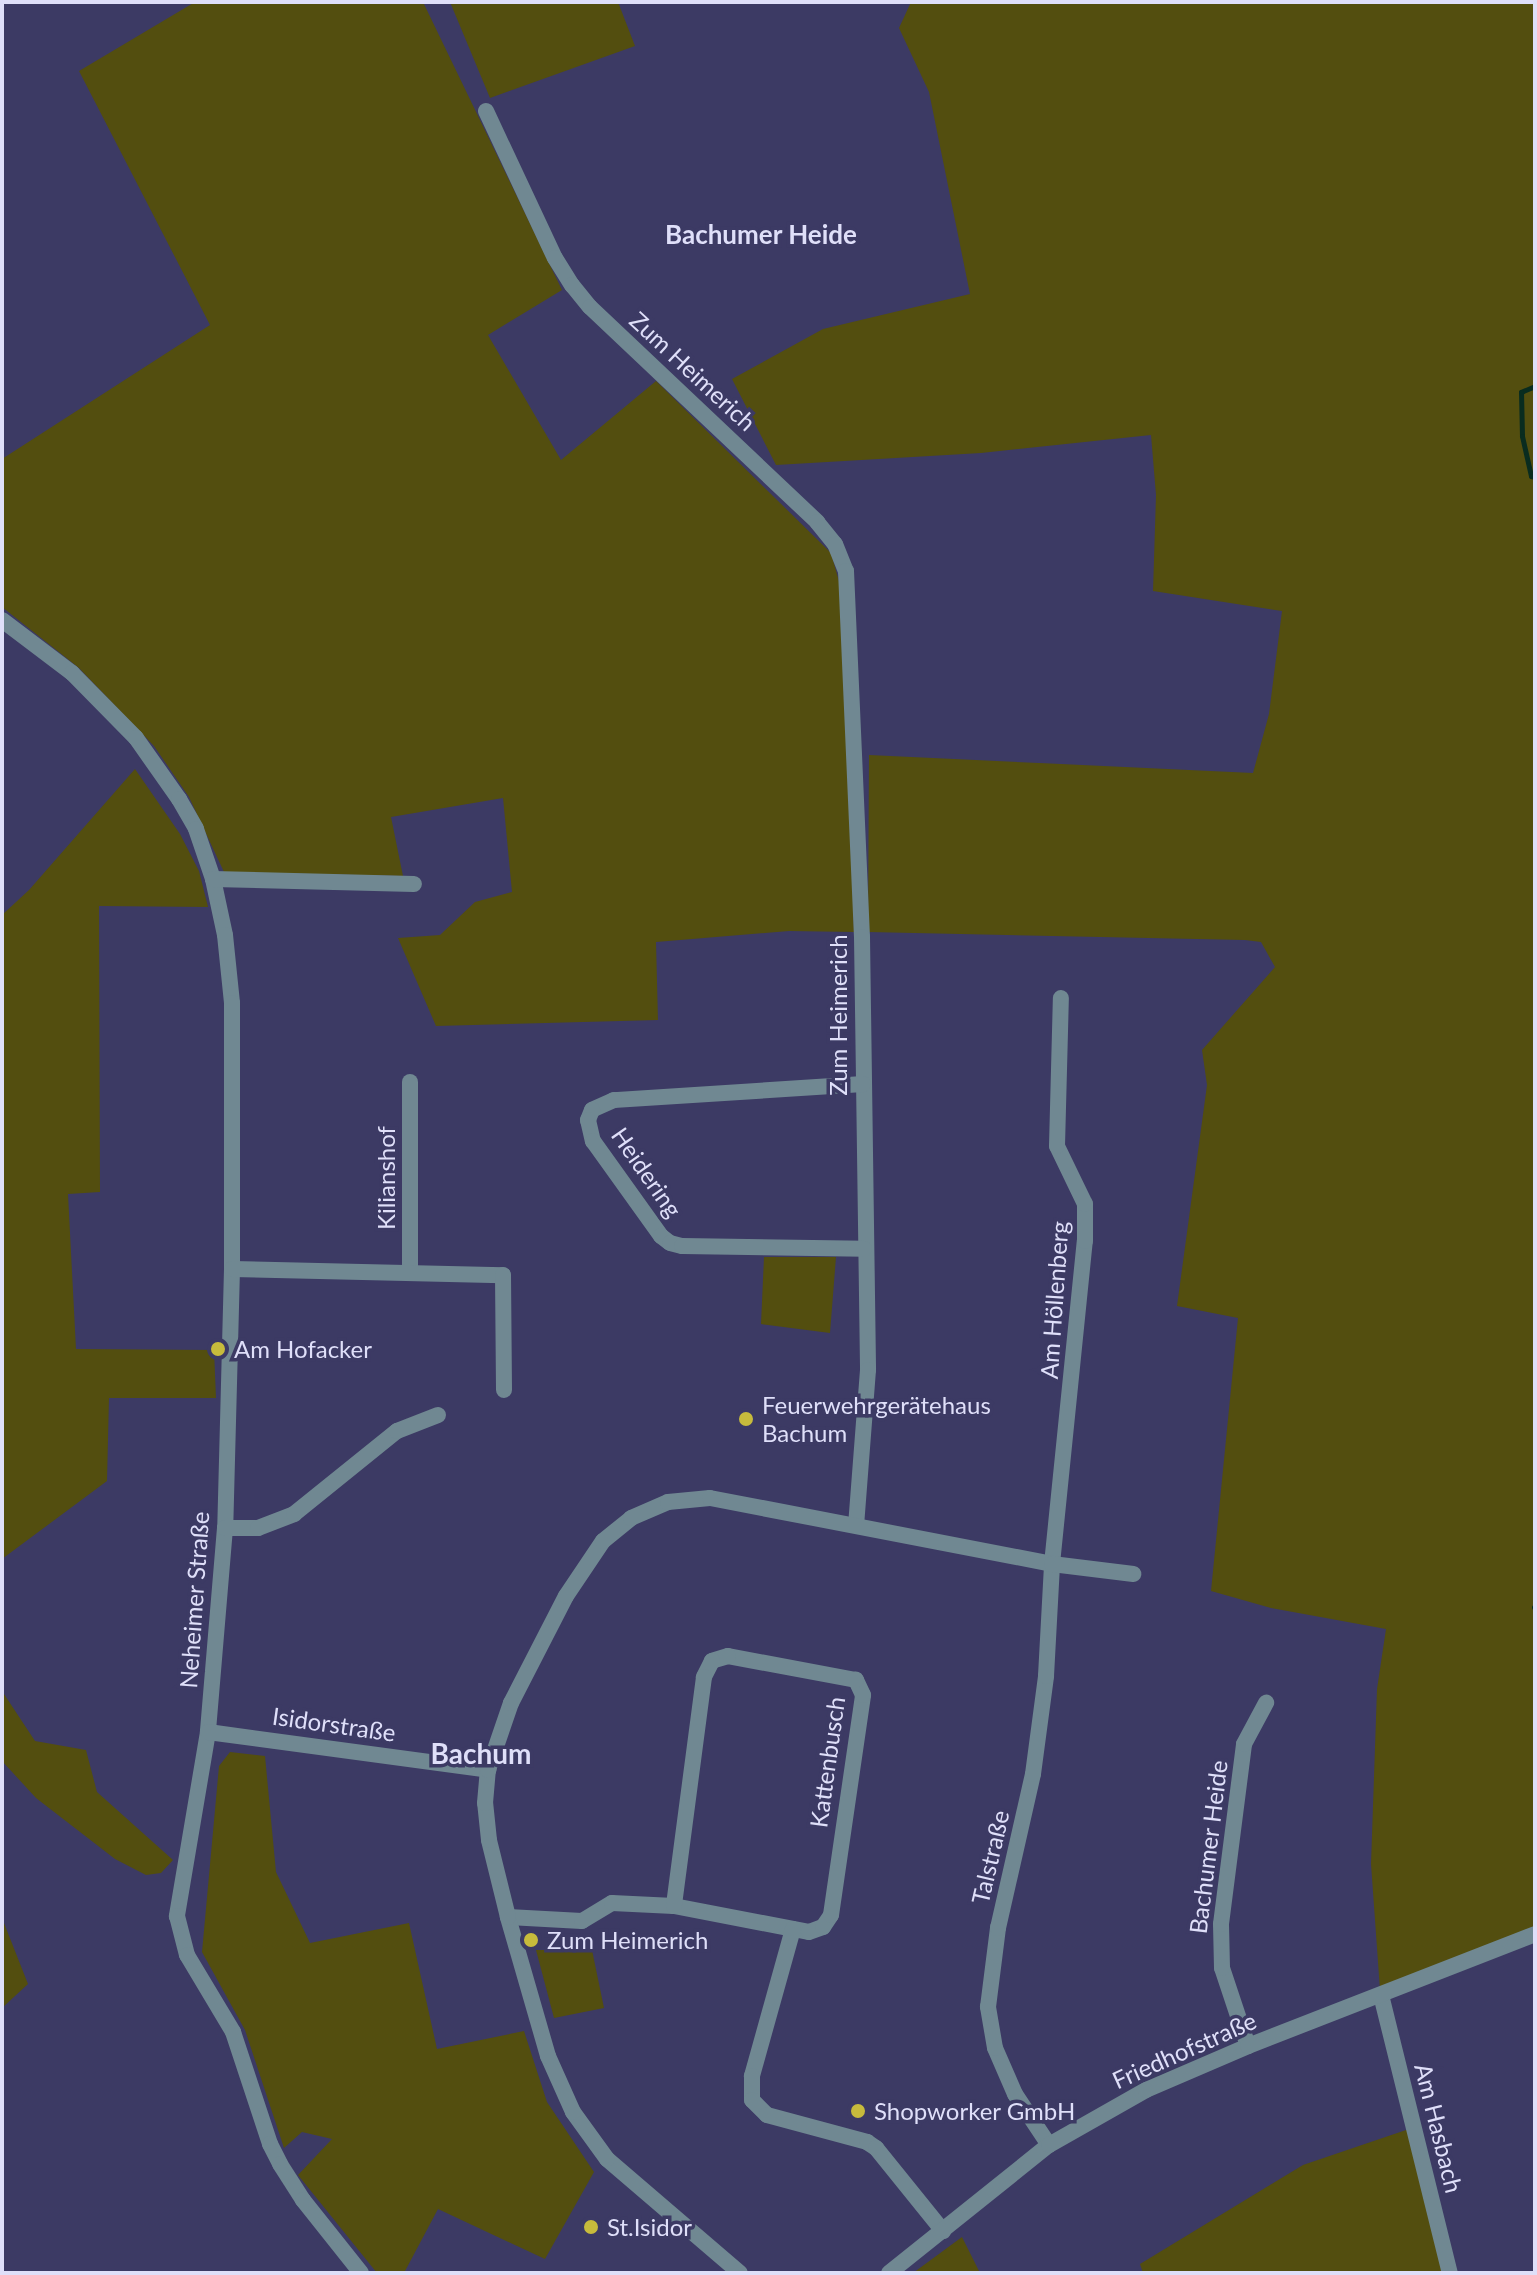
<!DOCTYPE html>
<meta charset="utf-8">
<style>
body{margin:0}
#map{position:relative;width:1537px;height:2275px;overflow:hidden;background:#3c3a64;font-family:Lato,sans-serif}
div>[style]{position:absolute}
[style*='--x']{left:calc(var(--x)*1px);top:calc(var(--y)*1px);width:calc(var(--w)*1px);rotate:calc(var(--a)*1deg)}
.green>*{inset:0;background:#534e0f}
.stream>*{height:5px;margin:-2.5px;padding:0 2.5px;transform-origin:2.5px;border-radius:2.5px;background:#092c1f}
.minor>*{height:16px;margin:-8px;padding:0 8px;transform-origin:8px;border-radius:8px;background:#708892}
.dots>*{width:22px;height:22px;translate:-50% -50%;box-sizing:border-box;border:4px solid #3c3a64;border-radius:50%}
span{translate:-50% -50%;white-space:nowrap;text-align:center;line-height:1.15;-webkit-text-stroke:7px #3c3a64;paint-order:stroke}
.street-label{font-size:24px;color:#dfdff9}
.poi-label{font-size:24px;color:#dfdff9}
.left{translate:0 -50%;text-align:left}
.neighbourhood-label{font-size:26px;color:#dfdff9;font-weight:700}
.quarter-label{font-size:28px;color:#dfdff9;font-weight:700}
.frame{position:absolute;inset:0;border:4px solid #dfdff9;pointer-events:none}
</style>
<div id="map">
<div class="green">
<i style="clip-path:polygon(195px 2px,423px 2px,562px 290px,488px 335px,561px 460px,656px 381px,831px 553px,844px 599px,854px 932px,789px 931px,656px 942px,658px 1020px,436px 1026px,398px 938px,440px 935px,475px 902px,512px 892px,503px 798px,391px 817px,403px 876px,224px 872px,189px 797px,154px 746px,79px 668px,2px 607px,2px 459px,210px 325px,79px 71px)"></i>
<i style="clip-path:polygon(450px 2px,618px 2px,635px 46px,490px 98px)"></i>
<i style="clip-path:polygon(911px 2px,1535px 2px,1535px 1929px,1380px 1990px,1371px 1864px,1377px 1689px,1386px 1629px,1271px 1608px,1211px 1591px,1238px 1318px,1177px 1306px,1207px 1085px,1202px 1050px,1275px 967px,1261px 942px,1245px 940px,868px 932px,869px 755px,1253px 773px,1269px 714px,1282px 611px,1153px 591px,1156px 495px,1151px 435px,981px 453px,776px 465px,732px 379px,823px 329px,970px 294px,929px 92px,899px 28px)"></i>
<i style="clip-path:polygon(135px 769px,180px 834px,199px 871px,208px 907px,99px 906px,100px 1192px,68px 1194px,76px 1349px,214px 1350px,216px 1398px,109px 1398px,107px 1481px,2px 1559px,2px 915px,29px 890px)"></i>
<i style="clip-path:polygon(764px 1257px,836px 1257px,830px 1333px,761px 1324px)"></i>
<i style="clip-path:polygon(2px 1691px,35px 1741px,86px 1750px,97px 1792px,173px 1860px,161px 1873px,146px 1875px,115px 1859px,36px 1798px,2px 1761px)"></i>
<i style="clip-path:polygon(230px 1752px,265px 1756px,276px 1872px,310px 1943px,409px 1923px,437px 2049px,524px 2031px,547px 2102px,594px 2172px,545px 2259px,438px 2209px,404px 2273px,377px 2273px,298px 2175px,332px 2139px,302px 2132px,284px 2148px,245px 2030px,202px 1952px,219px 1766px)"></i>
<i style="clip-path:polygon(2px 1918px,28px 1984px,2px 2008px)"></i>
<i style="clip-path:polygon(536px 1950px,592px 1950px,604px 2008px,554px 2018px)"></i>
<i style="clip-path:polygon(1409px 2129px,1455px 2273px,1143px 2273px,1140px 2264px,1303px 2165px)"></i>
<i style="clip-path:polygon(962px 2237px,980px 2273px,913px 2273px)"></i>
</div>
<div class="stream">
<i style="--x:1535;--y:386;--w:15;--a:157"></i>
<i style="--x:1521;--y:392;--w:44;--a:88.7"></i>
<i style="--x:1522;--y:436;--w:41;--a:77.3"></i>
<i style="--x:1531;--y:476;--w:4;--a:14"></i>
<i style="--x:1534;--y:1607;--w:1;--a:0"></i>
</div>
<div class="minor">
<i style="--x:486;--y:111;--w:162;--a:64.9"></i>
<i style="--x:555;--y:258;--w:32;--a:58"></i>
<i style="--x:572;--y:285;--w:28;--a:51"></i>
<i style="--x:590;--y:307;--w:313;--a:43.4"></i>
<i style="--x:817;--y:522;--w:28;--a:51"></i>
<i style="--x:835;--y:544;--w:29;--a:68"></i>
<i style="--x:846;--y:571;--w:366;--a:87.5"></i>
<i style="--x:862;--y:937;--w:433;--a:89.2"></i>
<i style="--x:868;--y:1370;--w:155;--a:94.4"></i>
<i style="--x:2;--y:620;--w:88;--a:37.1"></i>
<i style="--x:72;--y:673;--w:91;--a:45.4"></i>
<i style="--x:136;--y:738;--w:75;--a:54.8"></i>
<i style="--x:179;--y:799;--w:34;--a:60"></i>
<i style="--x:196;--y:829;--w:53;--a:71.2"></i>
<i style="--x:213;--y:879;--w:57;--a:77.9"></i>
<i style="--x:225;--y:935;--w:68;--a:84.1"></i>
<i style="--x:232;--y:1003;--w:266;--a:90"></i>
<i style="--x:232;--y:1269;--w:259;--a:91.5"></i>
<i style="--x:225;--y:1528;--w:205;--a:94.8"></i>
<i style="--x:208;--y:1732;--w:187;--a:99.6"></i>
<i style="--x:177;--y:1916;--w:40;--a:75.6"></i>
<i style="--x:187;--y:1955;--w:90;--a:59.1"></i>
<i style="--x:233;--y:2032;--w:118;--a:71.7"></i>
<i style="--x:270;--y:2144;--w:22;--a:63"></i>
<i style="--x:280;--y:2164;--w:43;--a:57.4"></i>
<i style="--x:303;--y:2200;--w:93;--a:51.5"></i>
<i style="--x:213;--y:879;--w:201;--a:1.4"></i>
<i style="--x:410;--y:1082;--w:191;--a:90"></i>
<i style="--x:863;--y:1084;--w:250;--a:176.3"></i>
<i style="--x:614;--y:1100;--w:24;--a:156"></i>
<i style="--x:592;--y:1110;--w:11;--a:112"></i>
<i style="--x:588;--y:1120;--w:22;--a:77"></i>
<i style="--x:593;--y:1141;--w:117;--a:54.4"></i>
<i style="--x:661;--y:1236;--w:11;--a:38"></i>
<i style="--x:670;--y:1243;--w:12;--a:14"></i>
<i style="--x:682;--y:1246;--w:182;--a:0.9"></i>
<i style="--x:232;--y:1269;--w:271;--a:1.3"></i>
<i style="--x:503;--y:1275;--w:115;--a:89.5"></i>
<i style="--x:225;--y:1528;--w:33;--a:0"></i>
<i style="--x:258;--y:1528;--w:39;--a:-21"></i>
<i style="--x:294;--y:1514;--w:132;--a:-38.9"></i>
<i style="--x:397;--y:1431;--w:44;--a:-21.3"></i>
<i style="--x:208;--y:1732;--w:283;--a:7.7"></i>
<i style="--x:508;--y:1917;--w:74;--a:3.1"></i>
<i style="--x:582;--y:1921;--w:35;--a:-31"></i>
<i style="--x:612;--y:1903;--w:62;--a:2.8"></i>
<i style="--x:674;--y:1906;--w:137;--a:10.9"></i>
<i style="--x:809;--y:1932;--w:15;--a:-20"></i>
<i style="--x:823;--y:1927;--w:14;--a:-56"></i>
<i style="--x:831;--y:1915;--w:222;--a:-81.7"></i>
<i style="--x:863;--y:1695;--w:17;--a:-115"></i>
<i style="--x:856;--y:1680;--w:130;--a:-169.4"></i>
<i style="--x:728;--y:1656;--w:17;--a:163"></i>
<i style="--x:712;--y:1661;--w:18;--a:117"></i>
<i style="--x:704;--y:1677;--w:231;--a:97.5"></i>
<i style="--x:793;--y:1929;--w:153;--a:105.6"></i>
<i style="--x:752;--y:2076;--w:24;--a:90"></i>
<i style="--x:752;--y:2100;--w:21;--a:45"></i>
<i style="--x:767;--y:2115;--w:104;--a:15.1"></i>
<i style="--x:867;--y:2142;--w:11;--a:34"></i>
<i style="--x:876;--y:2148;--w:107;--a:51.1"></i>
<i style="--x:1381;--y:1995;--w:286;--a:76.1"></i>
<i style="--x:1248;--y:2046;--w:82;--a:-108.4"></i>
<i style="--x:1222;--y:1968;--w:44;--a:-91.3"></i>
<i style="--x:1221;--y:1924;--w:181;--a:-82.7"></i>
<i style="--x:1244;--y:1744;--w:47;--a:-61.8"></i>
<i style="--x:1049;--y:2145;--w:61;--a:-123.7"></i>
<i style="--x:1015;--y:2094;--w:50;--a:-113.5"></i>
<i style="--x:995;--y:2048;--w:42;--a:-99.7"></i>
<i style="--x:988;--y:2007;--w:80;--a:-82.8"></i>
<i style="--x:998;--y:1928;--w:158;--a:-77.2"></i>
<i style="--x:1033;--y:1774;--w:99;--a:-82.4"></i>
<i style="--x:1046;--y:1676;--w:112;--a:-86.9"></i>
<i style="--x:1052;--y:1564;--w:325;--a:-84.2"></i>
<i style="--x:1085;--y:1241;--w:37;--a:-90"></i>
<i style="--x:1085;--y:1204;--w:64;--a:-115.8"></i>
<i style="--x:1057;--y:1146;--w:148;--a:-88.5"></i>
<i style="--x:740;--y:2273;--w:175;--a:-139.4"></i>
<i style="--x:607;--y:2159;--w:58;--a:-125.9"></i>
<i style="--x:573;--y:2112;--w:61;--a:-114.1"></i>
<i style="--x:548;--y:2056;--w:145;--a:-106.1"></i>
<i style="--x:508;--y:1917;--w:79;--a:-103.9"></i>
<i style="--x:489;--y:1840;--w:37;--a:-96"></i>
<i style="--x:485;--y:1803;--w:33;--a:-85"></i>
<i style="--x:488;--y:1770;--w:71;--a:-71.1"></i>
<i style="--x:511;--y:1703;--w:120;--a:-62.8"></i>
<i style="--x:566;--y:1596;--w:66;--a:-56.1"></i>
<i style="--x:603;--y:1541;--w:36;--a:-39"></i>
<i style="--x:631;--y:1518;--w:40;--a:-23.4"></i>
<i style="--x:668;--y:1502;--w:42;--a:-5.4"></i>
<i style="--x:710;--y:1498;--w:348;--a:10.9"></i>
<i style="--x:1052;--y:1564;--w:82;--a:7"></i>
<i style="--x:889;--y:2273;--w:205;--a:-38.7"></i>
<i style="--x:1049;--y:2145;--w:112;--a:-29.6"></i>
<i style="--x:1146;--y:2090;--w:111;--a:-23.3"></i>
<i style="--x:1248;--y:2046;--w:308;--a:-21.3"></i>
</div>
<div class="dots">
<i style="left:218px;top:1349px;background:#c7bb3c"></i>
<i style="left:746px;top:1419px;background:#c7bb3c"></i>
<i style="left:531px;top:1940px;background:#c7bb3c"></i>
<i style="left:858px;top:2111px;background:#c7bb3c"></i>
<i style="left:591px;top:2227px;background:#c7bb3c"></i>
</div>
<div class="street-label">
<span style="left:693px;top:371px;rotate:43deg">Zum Heimerich</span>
<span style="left:838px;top:1015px;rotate:-90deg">Zum Heimerich</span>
<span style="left:647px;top:1172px;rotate:55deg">Heidering</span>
<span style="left:386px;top:1178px;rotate:-90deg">Kilianshof</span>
<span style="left:1054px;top:1300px;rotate:-86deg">Am Höllenberg</span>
<span style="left:194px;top:1600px;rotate:-86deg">Neheimer Straße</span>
<span style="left:334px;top:1724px;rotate:8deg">Isidorstraße</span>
<span style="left:827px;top:1762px;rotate:-82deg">Kattenbusch</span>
<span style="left:1208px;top:1847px;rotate:-83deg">Bachumer Heide</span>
<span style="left:990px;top:1857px;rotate:-77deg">Talstraße</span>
<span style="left:1184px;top:2050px;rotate:-24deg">Friedhofstraße</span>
<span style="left:1439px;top:2128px;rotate:76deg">Am Hasbach</span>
</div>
<div class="poi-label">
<span class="left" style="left:234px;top:1349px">Am Hofacker</span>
<span class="left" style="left:762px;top:1419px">Feuerwehrgerätehaus<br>Bachum</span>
<span class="left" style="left:547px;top:1940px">Zum Heimerich</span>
<span class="left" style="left:874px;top:2111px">Shopworker GmbH</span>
<span class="left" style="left:607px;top:2227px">St.Isidor</span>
</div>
<div class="neighbourhood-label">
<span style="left:761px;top:235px">Bachumer Heide</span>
</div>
<div class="quarter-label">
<span style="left:481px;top:1753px">Bachum</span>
</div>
<div class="frame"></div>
</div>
